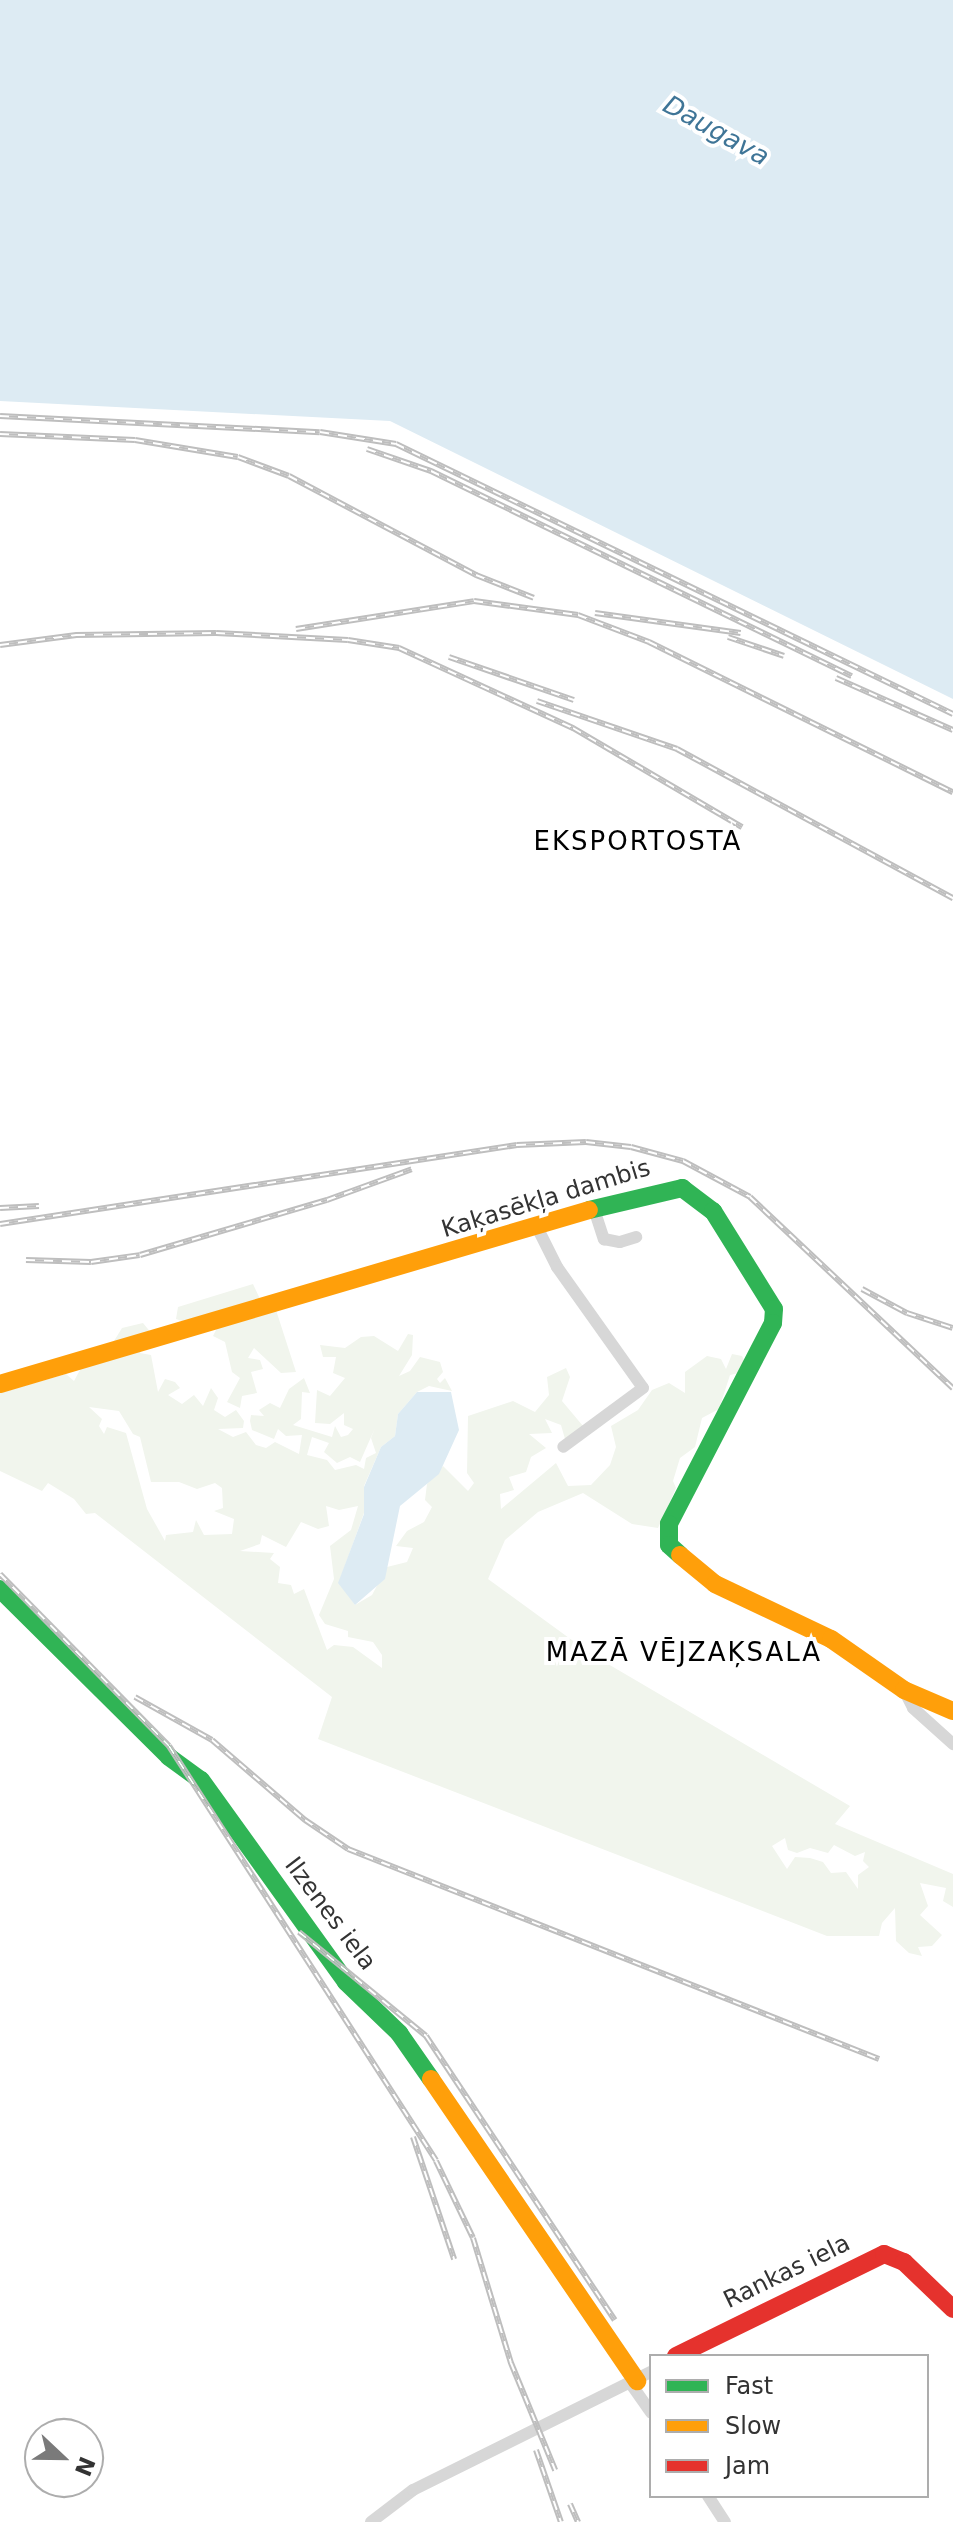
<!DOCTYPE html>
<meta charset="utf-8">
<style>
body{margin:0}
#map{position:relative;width:953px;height:2522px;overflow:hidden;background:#fff;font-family:"DejaVu Sans",sans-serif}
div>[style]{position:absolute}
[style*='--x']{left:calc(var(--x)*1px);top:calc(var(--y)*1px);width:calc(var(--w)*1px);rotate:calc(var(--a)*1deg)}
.green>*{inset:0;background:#f1f5ed}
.water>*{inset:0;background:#ddebf3}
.street>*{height:12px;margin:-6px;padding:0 6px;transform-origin:6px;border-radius:6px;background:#d7d7d7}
.fast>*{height:18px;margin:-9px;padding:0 9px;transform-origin:9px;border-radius:9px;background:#30b455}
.slow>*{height:18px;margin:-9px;padding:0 9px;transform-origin:9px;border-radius:9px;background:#ff9f0a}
.jam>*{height:18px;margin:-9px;padding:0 9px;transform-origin:9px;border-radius:9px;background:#e5322d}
.rail>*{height:6px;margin-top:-3px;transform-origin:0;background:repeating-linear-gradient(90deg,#fff 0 9px,#bebebe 0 18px);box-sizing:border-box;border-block:2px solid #bebebe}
span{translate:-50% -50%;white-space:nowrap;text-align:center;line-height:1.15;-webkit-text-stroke:8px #fff;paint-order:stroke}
.street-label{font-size:24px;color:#333}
.water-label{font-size:26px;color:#3f7597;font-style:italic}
.neighbourhood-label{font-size:26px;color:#000;letter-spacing:2px}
.legend{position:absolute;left:649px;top:2354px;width:280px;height:144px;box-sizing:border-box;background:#fff;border:2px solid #adadad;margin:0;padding:10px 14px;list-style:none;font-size:24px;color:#333}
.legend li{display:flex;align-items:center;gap:16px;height:40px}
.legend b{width:40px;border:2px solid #adadad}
.north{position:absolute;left:24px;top:2418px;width:80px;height:80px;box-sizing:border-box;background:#fff;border:2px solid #adadad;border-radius:50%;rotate:112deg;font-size:22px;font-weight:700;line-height:32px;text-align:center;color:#333}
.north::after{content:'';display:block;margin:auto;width:28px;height:36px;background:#7a7a7a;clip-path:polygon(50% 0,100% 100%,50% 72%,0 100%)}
</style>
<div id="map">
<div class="green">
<i style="clip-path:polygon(253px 1284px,261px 1301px,185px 1322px,176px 1319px,178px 1307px)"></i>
<i style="clip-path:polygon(276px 1310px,296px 1372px,281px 1373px,254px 1348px,248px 1358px,260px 1360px,263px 1369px,251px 1372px,257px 1393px,242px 1396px,240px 1408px,227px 1402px,240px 1378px,232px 1372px,225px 1342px,213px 1336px,217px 1328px)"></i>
<i style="clip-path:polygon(evenodd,143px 1323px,152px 1334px,140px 1353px,151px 1355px,158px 1392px,165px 1379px,175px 1382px,180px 1388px,168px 1395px,182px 1404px,194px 1395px,203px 1406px,211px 1388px,218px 1398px,214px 1410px,225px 1417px,236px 1410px,244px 1421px,243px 1428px,218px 1429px,233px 1437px,246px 1432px,256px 1445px,266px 1448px,275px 1442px,299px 1454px,302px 1435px,286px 1436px,278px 1429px,274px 1439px,252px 1430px,250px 1421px,251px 1415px,264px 1416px,259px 1410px,270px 1403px,280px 1408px,289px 1389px,304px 1378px,310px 1393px,302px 1392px,301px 1419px,293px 1425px,332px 1437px,335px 1426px,341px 1437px,348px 1435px,353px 1429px,344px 1425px,344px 1413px,330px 1424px,315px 1423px,317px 1390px,330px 1396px,345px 1378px,333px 1373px,336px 1357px,323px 1357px,320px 1345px,345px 1348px,361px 1337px,374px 1336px,398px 1351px,408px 1334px,413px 1335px,412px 1355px,399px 1376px,410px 1371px,420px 1357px,440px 1362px,443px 1372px,437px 1379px,440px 1383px,445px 1378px,452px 1391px,429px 1386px,417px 1392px,398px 1414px,395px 1436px,381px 1447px,364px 1486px,364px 1513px,339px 1582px,355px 1605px,372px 1595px,387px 1567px,407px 1562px,413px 1548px,396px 1546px,407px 1531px,424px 1522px,432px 1507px,425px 1500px,427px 1484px,443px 1466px,468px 1491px,474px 1483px,467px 1473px,468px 1416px,513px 1401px,535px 1412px,549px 1395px,547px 1377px,566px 1368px,570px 1377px,562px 1401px,583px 1426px,565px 1439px,561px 1425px,545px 1419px,552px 1433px,529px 1434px,546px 1448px,531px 1457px,526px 1472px,509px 1477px,514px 1490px,500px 1494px,501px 1509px,556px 1463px,568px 1486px,591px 1485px,610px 1465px,616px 1447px,611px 1426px,638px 1410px,652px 1390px,669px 1383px,685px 1393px,685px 1372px,707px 1356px,721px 1359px,726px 1369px,732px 1354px,742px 1356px,745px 1362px,739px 1373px,730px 1375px,719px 1409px,702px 1418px,695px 1447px,680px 1458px,673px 1481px,676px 1488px,658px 1528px,632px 1524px,583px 1493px,538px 1512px,505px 1540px,488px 1579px,591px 1654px,850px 1806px,835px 1824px,953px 1874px,953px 1907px,943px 1901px,946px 1888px,920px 1883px,928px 1906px,920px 1915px,942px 1935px,932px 1946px,918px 1947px,922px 1956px,909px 1953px,896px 1941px,895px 1908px,882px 1923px,879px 1936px,827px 1936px,318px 1739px,332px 1697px,95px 1513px,86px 1514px,74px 1499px,48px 1483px,42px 1491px,0 1471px,0 1393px,66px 1374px,74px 1381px,81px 1368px,122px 1355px,114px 1341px,122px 1328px,143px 1323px,89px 1407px,119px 1411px,133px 1434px,140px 1437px,151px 1482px,179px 1482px,197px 1489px,215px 1483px,222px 1488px,223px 1508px,214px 1511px,234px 1519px,232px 1534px,204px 1535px,196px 1520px,193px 1532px,166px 1535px,165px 1541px,147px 1509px,126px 1433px,107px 1427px,104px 1434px,99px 1426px,102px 1419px,89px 1407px,143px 1323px,375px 1428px,371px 1438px,376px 1453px,366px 1458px,364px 1469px,356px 1465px,335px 1470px,327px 1460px,307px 1455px,312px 1437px,329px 1443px,324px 1452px,337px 1463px,350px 1457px,360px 1462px,375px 1428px,143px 1323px,326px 1506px,339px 1510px,358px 1506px,351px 1530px,330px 1546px,334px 1579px,319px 1615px,325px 1624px,348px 1631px,348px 1637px,373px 1642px,382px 1655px,382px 1668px,353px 1647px,334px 1645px,327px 1650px,304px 1589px,294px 1594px,291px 1585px,278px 1583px,280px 1567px,270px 1559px,274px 1553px,240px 1551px,260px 1544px,262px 1535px,286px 1547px,301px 1522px,318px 1529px,329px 1526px,326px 1506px,143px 1323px,785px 1838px,788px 1850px,797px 1853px,810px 1848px,828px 1853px,834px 1845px,855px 1856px,865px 1852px,863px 1861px,869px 1867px,858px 1875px,858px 1889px,846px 1872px,831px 1873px,823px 1862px,810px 1858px,795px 1857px,787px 1869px,772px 1846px,785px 1838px)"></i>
</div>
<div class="water">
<i style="clip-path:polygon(0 0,953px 0,953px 699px,390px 421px,0 401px)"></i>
<i style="clip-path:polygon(417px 1392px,451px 1392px,459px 1430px,439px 1474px,400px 1506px,385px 1579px,355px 1605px,338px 1583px,364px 1514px,364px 1487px,381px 1447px,395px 1436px,398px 1414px)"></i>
</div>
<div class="street">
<i style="--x:594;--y:1209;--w:32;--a:72"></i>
<i style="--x:604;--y:1239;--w:16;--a:11"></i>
<i style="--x:620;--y:1242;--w:17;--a:-17"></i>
<i style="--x:537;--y:1227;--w:45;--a:63.4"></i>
<i style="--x:557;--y:1267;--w:148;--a:54.6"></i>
<i style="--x:643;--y:1388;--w:99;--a:143.6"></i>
<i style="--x:904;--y:1690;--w:20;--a:63"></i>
<i style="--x:913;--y:1708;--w:54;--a:42"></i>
<i style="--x:631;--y:2384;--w:35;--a:55"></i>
<i style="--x:708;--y:2496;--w:31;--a:57"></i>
<i style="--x:371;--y:2522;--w:53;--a:-37.3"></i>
<i style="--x:413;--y:2490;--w:266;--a:-26.4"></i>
</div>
<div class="fast">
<i style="--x:589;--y:1210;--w:96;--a:-13.3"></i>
<i style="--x:682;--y:1188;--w:39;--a:37"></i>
<i style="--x:713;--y:1211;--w:115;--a:58.1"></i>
<i style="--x:774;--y:1309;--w:14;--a:94"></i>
<i style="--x:773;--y:1323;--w:226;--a:117.4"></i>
<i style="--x:669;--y:1524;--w:21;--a:90"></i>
<i style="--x:669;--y:1545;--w:15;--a:42"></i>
<i style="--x:0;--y:1589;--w:238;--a:44.8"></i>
<i style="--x:169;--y:1757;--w:39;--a:36"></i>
<i style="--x:201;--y:1780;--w:249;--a:54.3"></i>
<i style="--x:346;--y:1982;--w:74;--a:43.9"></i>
<i style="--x:399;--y:2033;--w:56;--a:55.2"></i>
</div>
<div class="slow">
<i style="--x:0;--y:1384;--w:614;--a:-16.46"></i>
<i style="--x:680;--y:1555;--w:45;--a:39.6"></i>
<i style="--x:715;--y:1584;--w:128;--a:25.4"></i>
<i style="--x:831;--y:1639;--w:89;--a:34.9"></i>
<i style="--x:904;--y:1690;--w:53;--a:23.2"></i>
<i style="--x:431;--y:2079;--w:366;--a:55.7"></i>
</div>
<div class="jam">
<i style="--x:676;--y:2356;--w:232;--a:-26.1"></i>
<i style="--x:884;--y:2254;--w:22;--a:22"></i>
<i style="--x:904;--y:2262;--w:68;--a:43.8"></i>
</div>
<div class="rail">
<i style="--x:0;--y:416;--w:320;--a:2.9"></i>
<i style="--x:320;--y:432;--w:77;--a:9"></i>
<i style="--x:396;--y:444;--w:619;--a:25.86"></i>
<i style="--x:0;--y:434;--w:135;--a:2.5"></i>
<i style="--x:135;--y:440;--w:104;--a:9.4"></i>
<i style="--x:238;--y:457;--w:54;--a:20.4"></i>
<i style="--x:289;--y:476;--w:212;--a:27.9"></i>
<i style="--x:476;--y:575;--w:62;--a:21.6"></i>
<i style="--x:367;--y:449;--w:68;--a:19"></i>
<i style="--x:431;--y:471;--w:468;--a:26"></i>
<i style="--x:595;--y:613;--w:147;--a:7.8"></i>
<i style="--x:296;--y:629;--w:180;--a:-8.9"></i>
<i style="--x:474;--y:601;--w:105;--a:7.7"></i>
<i style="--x:578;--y:615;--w:76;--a:20.8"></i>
<i style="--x:649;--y:642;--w:339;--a:26.3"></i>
<i style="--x:728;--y:637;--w:59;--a:18.7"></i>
<i style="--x:0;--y:645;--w:77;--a:-7.5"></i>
<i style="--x:76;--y:635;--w:140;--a:-0.8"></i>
<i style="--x:216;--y:633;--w:132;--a:3"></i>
<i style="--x:348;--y:640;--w:52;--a:8.9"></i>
<i style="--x:399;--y:648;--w:192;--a:24.7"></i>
<i style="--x:573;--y:728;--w:196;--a:30.4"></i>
<i style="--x:449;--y:657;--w:132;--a:19"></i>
<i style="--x:836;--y:678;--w:128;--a:24"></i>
<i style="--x:537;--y:701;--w:148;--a:18.9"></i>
<i style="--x:677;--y:749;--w:314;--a:28.4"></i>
<i style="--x:0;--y:1208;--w:39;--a:-3"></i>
<i style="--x:0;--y:1224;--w:523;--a:-8.69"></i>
<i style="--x:517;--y:1145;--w:69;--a:-2.5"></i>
<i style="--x:586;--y:1142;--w:45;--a:6.3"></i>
<i style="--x:631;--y:1147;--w:54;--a:15.1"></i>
<i style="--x:683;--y:1161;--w:76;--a:28.2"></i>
<i style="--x:750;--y:1197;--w:279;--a:43.3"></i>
<i style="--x:26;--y:1260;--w:65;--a:1.8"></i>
<i style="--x:91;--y:1262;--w:49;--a:-8.1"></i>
<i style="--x:140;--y:1255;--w:195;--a:-16.4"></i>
<i style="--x:327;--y:1200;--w:90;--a:-20"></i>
<i style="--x:862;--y:1289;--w:51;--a:28.1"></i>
<i style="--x:907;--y:1313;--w:48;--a:18.1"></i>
<i style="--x:0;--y:1574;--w:241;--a:45.5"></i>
<i style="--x:169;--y:1746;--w:493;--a:57.2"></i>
<i style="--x:436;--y:2161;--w:85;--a:64.3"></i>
<i style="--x:473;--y:2238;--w:131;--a:73.1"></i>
<i style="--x:511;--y:2363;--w:116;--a:67.6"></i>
<i style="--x:135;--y:1697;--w:88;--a:29.2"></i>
<i style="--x:212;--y:1740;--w:123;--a:40.7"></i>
<i style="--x:305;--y:1820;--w:52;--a:34"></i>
<i style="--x:348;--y:1849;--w:571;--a:21.58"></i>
<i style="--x:299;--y:1932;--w:164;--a:39.3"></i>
<i style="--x:426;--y:2036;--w:341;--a:56.4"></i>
<i style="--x:413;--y:2137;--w:129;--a:71.4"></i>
<i style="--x:536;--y:2450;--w:76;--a:70.9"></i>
<i style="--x:570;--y:2504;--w:20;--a:66"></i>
</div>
<div class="street-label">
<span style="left:546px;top:1199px;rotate:-17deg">Kaķasēkļa dambis</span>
<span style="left:330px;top:1914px;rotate:53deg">Ilzenes iela</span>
<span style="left:787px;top:2272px;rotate:-26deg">Rankas iela</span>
</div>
<div class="water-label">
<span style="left:716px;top:131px;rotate:29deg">Daugava</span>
</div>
<div class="neighbourhood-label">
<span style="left:638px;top:842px">EKSPORTOSTA</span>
<span style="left:684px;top:1653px">MAZĀ VĒJZAĶSALA</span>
</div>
<ul class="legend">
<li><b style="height:10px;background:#30b455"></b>Fast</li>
<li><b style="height:10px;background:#ff9f0a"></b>Slow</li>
<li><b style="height:10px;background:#e5322d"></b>Jam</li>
</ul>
<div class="north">N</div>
</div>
